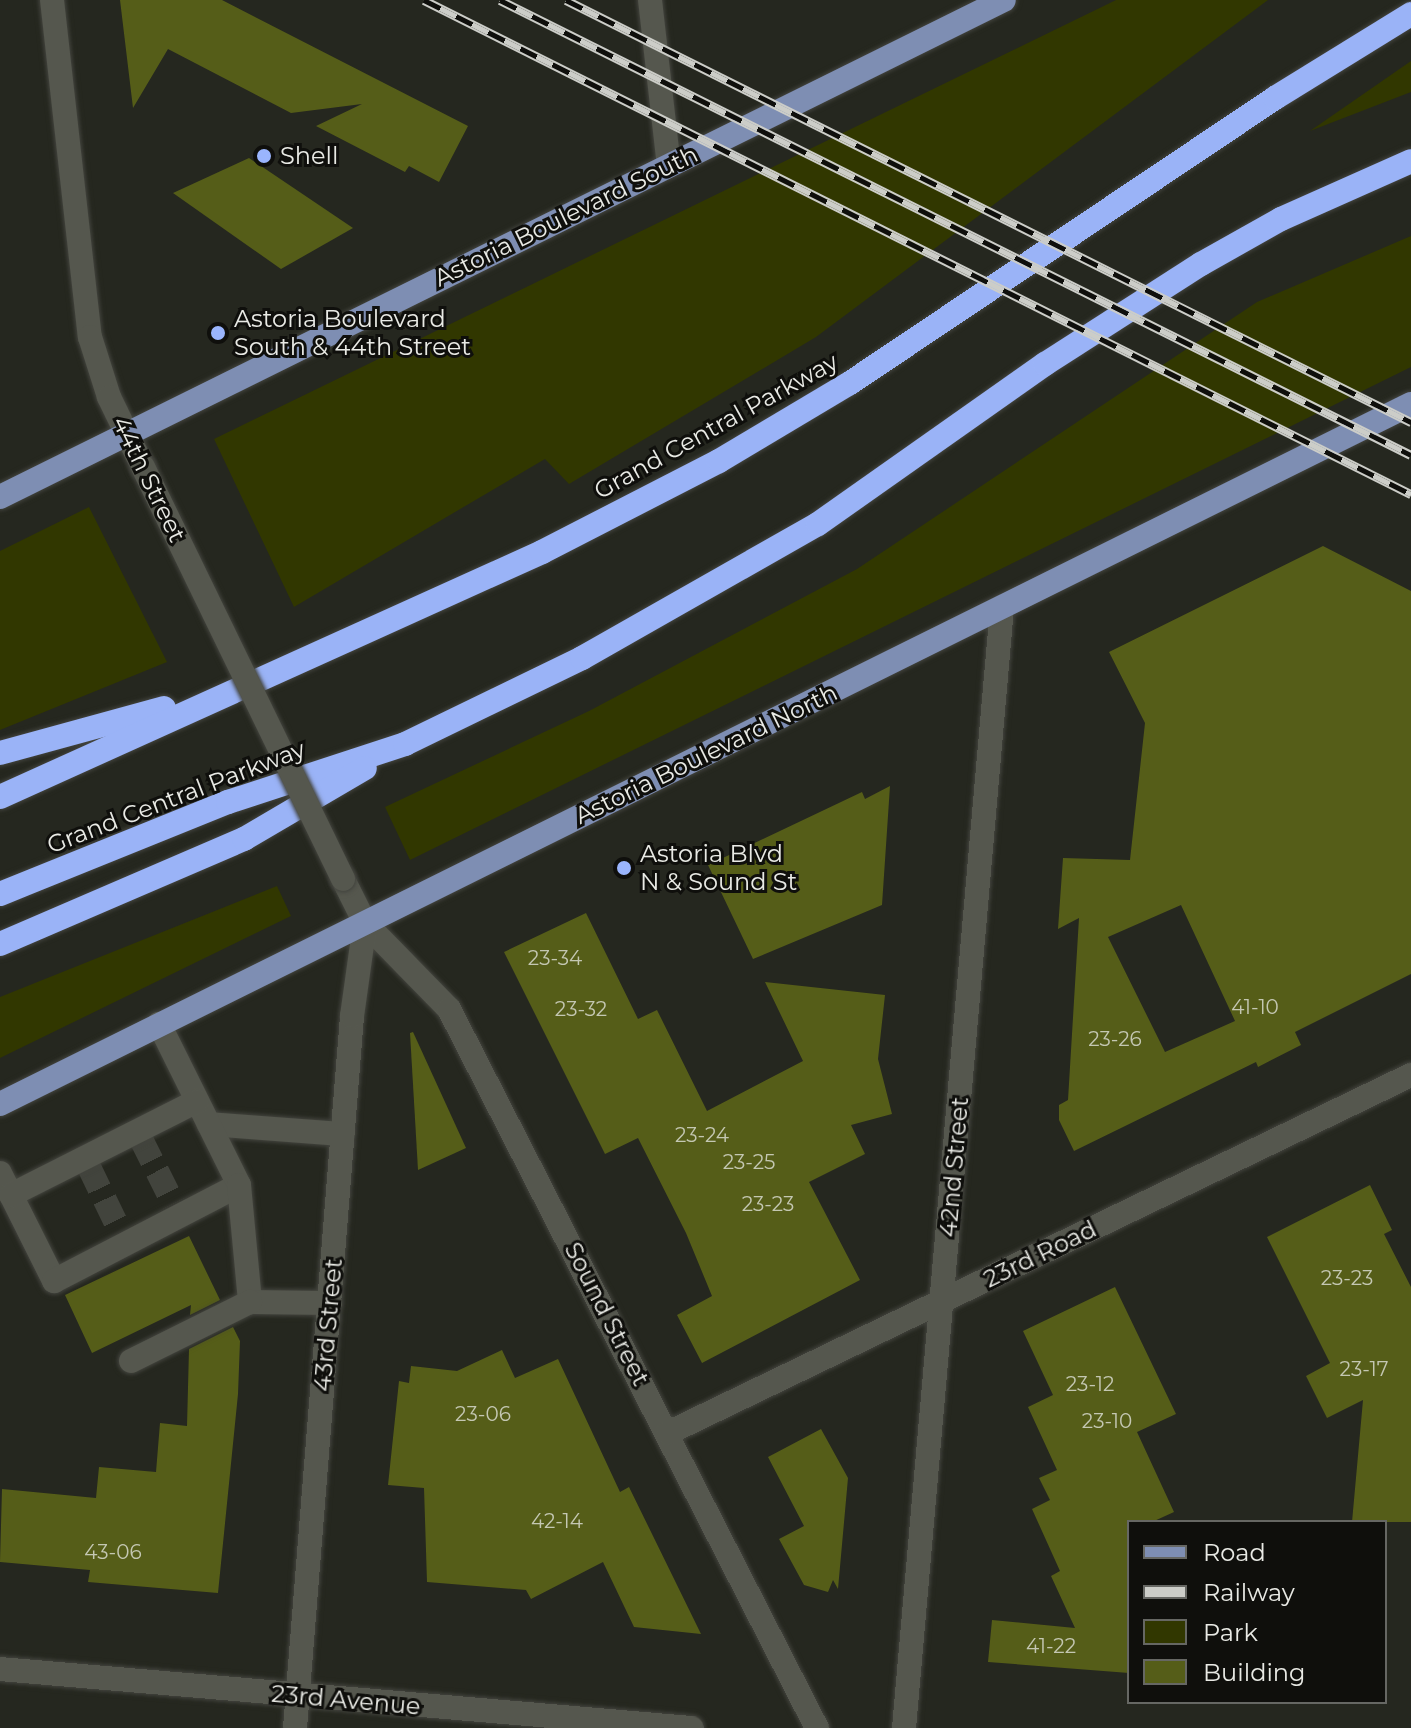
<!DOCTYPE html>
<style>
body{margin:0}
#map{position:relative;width:1411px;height:1728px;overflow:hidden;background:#25271f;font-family:Montserrat,sans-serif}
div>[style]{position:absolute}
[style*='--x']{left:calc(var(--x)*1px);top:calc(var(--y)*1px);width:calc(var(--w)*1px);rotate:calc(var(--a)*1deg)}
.green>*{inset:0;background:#313700}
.building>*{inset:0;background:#555d18}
.minor-tunnel>*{height:24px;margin-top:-12px;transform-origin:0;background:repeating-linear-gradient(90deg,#42443d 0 24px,transparent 0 36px)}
.roads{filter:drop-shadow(0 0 2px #43443e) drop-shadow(0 0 2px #43443e)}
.minor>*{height:24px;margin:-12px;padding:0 12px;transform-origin:12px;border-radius:12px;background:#55574e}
.major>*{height:24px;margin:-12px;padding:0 12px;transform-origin:12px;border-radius:12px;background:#7e8eb3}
.highway>*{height:24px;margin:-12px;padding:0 12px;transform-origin:12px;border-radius:12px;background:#9ab3f7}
.rail>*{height:9px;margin-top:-4.5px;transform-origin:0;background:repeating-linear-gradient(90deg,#0f0f0c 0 18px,#cccdc8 0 36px);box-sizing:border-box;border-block:2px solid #cccdc8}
.bridges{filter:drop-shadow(0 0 2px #43443e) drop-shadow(0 0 2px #43443e)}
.minor-bridge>*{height:24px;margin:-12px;padding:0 12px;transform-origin:12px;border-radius:12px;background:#55574e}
.dots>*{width:22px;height:22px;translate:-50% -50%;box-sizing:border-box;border:4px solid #0f0f0c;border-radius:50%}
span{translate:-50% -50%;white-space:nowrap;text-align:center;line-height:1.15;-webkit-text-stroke:6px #0f0f0c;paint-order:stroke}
.number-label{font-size:20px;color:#c4c7b2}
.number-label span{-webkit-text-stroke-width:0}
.poi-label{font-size:24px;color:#e9eae5}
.left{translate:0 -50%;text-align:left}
.street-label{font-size:24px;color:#e9eae5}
.legend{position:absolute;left:1127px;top:1520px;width:260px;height:184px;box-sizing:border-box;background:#0f0f0c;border:2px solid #666763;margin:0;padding:10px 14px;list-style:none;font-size:24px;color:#e9eae5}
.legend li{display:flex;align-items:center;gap:16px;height:40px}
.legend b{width:40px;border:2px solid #666763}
</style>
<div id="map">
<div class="green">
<i style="clip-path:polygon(1116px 0,1268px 0,816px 337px,569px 484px,545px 459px,294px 607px,214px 439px)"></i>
<i style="clip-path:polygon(1411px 61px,1411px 92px,1310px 131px)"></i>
<i style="clip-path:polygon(1411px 236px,1411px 367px,410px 860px,385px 807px,589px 711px,857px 569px,1257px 302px)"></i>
<i style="clip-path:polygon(89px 507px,167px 662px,0 730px,0 551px)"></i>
<i style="clip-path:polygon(277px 886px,291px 916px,0 1058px,0 997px)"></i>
</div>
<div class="building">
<i style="clip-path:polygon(120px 0,222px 0,468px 126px,439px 182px,409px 166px,405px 172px,316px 126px,362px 104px,291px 113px,168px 49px,133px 108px)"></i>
<i style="clip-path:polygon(249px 158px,353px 228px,281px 269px,173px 193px)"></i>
<i style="clip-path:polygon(evenodd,1323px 546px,1411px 591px,1411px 974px,1295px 1032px,1301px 1045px,1258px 1067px,1256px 1062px,1074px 1151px,1059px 1120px,1059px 1105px,1068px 1100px,1079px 918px,1058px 929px,1063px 858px,1130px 860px,1145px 723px,1109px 652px,1323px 546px,1181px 905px,1235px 1021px,1165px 1052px,1108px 937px,1181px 905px)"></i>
<i style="clip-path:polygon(890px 786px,882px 905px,753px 959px,708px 865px,862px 792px,865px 799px)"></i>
<i style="clip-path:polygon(586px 913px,638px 1019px,657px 1010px,707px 1111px,803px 1061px,765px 982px,885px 995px,878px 1059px,892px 1114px,851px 1125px,865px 1154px,809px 1182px,860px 1280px,702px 1363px,677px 1315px,712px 1296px,686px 1233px,638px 1138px,605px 1154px,504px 952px)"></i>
<i style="clip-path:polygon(413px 1032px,466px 1148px,418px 1170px,410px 1033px)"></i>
<i style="clip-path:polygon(1370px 1185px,1392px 1230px,1384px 1234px,1411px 1287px,1411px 1522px,1352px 1522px,1363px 1400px,1327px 1418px,1306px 1376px,1330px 1363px,1267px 1237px)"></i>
<i style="clip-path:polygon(189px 1236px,220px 1300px,190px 1315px,191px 1305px,92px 1353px,65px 1295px)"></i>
<i style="clip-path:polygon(1115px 1287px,1176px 1414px,1137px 1432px,1174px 1512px,1152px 1522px,1129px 1522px,1129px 1673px,988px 1662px,992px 1620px,1075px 1628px,1051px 1576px,1060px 1571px,1032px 1509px,1050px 1500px,1039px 1478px,1057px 1470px,1028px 1407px,1053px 1395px,1023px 1331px)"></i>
<i style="clip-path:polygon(233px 1327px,240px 1341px,238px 1394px,218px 1593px,88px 1582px,90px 1570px,0 1562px,2px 1489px,96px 1498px,99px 1467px,156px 1472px,160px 1423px,187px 1426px,189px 1349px)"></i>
<i style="clip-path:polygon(502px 1350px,515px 1378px,558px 1359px,620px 1492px,629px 1487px,701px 1634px,634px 1627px,603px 1562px,531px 1599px,526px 1590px,427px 1582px,424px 1488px,388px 1485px,399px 1381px,409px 1383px,411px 1366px,457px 1371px)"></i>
<i style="clip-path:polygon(821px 1429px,848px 1478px,838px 1589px,833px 1580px,828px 1592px,804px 1585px,779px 1539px,804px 1526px,768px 1457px)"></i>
</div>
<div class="minor-tunnel">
<i style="--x:141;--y:1139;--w:72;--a:63.4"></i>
<i style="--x:89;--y:1167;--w:71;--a:64.2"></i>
</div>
<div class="roads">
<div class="minor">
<i style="--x:52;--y:0;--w:339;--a:83.6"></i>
<i style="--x:90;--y:337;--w:63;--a:72.4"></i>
<i style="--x:109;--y:397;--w:78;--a:64.1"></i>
<i style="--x:650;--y:0;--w:167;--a:83.5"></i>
<i style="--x:343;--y:879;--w:49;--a:63.4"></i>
<i style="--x:365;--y:923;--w:120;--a:45.7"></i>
<i style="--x:449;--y:1009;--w:808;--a:62.9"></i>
<i style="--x:209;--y:1124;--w:134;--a:4.3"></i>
<i style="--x:0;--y:1173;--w:121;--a:63.4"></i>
<i style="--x:54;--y:1281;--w:208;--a:-27.4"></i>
<i style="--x:239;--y:1185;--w:180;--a:-116.4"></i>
<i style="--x:239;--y:1185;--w:118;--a:84.6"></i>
<i style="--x:250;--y:1302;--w:80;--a:0.7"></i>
<i style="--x:11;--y:1195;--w:208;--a:-26.8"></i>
<i style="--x:131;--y:1361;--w:133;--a:-26.4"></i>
<i style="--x:668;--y:1433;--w:825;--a:-25.73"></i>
<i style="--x:0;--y:1669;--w:694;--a:4.88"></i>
<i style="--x:295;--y:1728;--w:714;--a:-85.42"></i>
<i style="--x:352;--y:1016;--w:94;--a:-82"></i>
<i style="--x:904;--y:1728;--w:1125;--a:-85"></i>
</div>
<div class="major">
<i style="--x:0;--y:497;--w:1120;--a:-26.34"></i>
<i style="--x:0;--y:1104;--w:1575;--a:-26.39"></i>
</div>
<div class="highway">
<i style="--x:0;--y:753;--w:170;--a:-15.3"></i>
<i style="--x:0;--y:797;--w:595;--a:-24.32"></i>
<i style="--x:542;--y:552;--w:199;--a:-27.2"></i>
<i style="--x:719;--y:461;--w:152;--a:-30.8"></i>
<i style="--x:850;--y:383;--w:512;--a:-33.85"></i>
<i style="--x:1275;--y:98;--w:160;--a:-31.7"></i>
<i style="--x:0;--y:894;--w:246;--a:-22"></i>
<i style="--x:228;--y:802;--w:186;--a:-18.1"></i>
<i style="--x:405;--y:744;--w:197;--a:-25.9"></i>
<i style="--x:582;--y:658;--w:271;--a:-29.6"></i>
<i style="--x:818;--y:524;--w:278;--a:-35.2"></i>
<i style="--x:1045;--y:364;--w:185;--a:-32.7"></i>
<i style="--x:1201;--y:264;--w:92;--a:-29.4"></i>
<i style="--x:1281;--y:219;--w:142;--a:-24"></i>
<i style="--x:0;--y:944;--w:266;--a:-23.3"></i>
<i style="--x:244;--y:839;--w:140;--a:-30.4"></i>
</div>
</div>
<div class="rail">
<i style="--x:424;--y:0;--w:1104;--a:26.59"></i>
<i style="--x:500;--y:0;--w:1018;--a:26.54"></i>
<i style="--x:566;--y:0;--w:945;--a:26.54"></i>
</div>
<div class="bridges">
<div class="minor-bridge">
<i style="--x:143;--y:467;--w:458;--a:64.1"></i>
</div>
</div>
<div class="dots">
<i style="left:264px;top:156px;background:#9ab5fd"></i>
<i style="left:218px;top:333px;background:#9ab5fd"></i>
<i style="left:624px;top:868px;background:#9ab5fd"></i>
</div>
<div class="number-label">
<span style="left:555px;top:958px">23-34</span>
<span style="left:1255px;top:1007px">41-10</span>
<span style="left:581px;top:1009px">23-32</span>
<span style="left:1115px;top:1039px">23-26</span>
<span style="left:702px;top:1135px">23-24</span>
<span style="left:749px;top:1162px">23-25</span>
<span style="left:768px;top:1204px">23-23</span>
<span style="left:1347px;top:1278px">23-23</span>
<span style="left:1364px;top:1369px">23-17</span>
<span style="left:1090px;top:1384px">23-12</span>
<span style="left:483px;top:1414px">23-06</span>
<span style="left:1107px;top:1421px">23-10</span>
<span style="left:557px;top:1521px">42-14</span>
<span style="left:113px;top:1552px">43-06</span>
<span style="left:1051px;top:1646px">41-22</span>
</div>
<div class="poi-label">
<span class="left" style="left:280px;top:156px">Shell</span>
<span class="left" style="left:234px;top:333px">Astoria Boulevard<br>South &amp; 44th Street</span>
<span class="left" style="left:640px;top:868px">Astoria Blvd<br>N &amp; Sound St</span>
</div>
<div class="street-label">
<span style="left:566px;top:216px;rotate:-26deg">Astoria Boulevard South</span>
<span style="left:716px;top:426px;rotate:-29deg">Grand Central Parkway</span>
<span style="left:149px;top:479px;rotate:64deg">44th Street</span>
<span style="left:706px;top:754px;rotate:-26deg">Astoria Boulevard North</span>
<span style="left:176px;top:797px;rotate:-21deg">Grand Central Parkway</span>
<span style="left:954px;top:1167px;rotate:-85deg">42nd Street</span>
<span style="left:1040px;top:1254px;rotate:-26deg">23rd Road</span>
<span style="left:607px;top:1314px;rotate:63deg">Sound Street</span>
<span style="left:328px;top:1325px;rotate:-85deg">43rd Street</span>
<span style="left:346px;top:1700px;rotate:5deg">23rd Avenue</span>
</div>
<ul class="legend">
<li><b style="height:10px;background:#7e8eb3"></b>Road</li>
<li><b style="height:10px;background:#cccdc8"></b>Railway</li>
<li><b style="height:22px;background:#313700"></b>Park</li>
<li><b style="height:22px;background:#555d18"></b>Building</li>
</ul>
</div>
